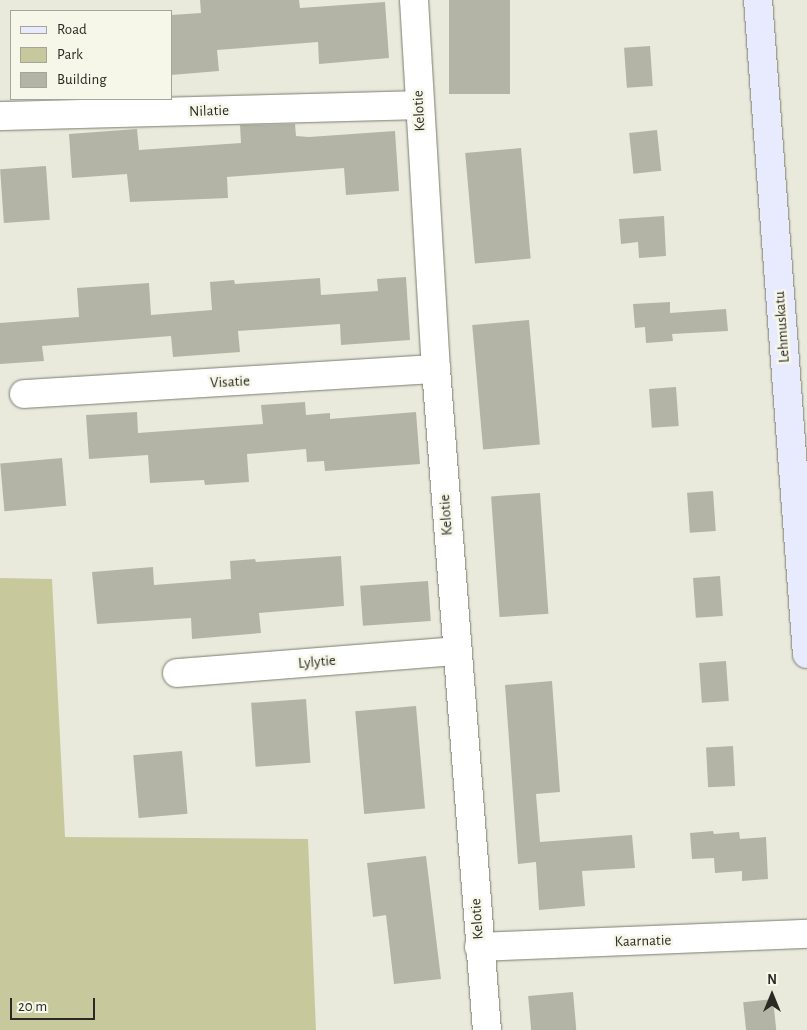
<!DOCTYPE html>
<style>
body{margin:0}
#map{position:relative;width:807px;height:1030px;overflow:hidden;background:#e9eadb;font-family:"Alegreya Sans",sans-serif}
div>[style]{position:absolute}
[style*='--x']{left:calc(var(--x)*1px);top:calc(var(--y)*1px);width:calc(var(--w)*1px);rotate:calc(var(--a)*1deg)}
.green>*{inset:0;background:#c7c99c}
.building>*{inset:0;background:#b3b4a5;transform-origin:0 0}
.roads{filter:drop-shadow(0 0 1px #7b7c6f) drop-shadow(0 0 1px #7b7c6f)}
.street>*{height:28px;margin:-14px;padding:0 14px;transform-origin:14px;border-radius:14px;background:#fff}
.secondary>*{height:28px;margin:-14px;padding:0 14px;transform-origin:14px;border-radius:14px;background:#e8eafe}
span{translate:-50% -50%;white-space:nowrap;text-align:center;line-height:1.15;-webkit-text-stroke:5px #f6f7e8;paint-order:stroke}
.street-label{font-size:15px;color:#2a2a25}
.legend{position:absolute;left:10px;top:10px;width:162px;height:90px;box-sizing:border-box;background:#f6f7e8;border:1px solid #a4a59a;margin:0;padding:6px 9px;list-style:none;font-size:15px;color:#2a2a25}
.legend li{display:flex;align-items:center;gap:10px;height:25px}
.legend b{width:25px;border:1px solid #a4a59a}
.north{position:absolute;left:747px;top:970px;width:50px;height:50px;-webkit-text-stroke:4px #f6f7e8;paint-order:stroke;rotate:0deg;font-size:14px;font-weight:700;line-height:20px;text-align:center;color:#2a2a25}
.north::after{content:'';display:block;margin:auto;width:18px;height:22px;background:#2a2a25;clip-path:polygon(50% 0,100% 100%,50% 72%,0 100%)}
.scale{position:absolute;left:10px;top:998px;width:85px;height:22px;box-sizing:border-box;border:2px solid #2a2a25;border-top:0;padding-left:6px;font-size:15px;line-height:18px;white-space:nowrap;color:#2a2a25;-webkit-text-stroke:4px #f6f7e8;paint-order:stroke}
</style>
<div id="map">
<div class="green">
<i style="clip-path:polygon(0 578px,52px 579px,65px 837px,308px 839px,316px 1030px,0 1030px)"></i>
</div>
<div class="building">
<i style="clip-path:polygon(200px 0,299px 0,300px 8px,385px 2px,389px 58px,319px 64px,318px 42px,217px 50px,219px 71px,171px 75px,171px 15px,201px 13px)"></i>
<i style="left:449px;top:0;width:61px;height:94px"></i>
<i style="left:650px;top:46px;width:40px;height:26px;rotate:86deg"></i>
<i style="clip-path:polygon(295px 124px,296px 136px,309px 137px,395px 131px,399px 191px,346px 195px,344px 168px,227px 177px,228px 198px,130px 202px,127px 174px,72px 178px,69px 134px,137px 129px,139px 150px,241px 143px,240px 125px)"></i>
<i style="left:657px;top:130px;width:41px;height:28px;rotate:84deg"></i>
<i style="left:521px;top:148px;width:111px;height:56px;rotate:85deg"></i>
<i style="left:46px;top:166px;width:54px;height:46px;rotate:86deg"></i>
<i style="clip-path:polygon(664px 216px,666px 256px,639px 258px,638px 242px,621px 244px,619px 219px)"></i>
<i style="clip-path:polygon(406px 277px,410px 340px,341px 345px,340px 324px,238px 331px,240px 352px,173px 357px,171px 336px,42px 346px,44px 361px,0 364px,0 323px,79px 317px,77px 288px,149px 283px,151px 315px,212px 310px,210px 282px,234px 280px,235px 284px,320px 278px,321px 295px,378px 291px,377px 279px)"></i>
<i style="clip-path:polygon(670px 302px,670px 313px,726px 309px,728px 331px,672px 334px,673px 341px,646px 343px,645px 327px,635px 328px,633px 304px)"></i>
<i style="left:529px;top:320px;width:125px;height:57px;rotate:85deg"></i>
<i style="left:676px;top:387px;width:39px;height:27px;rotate:86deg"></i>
<i style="clip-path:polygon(305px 402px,306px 415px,330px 413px,330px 419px,416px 412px,420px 464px,325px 471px,324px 461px,307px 462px,306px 449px,247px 454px,249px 482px,205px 485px,204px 480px,150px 483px,148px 455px,89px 459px,86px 415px,137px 412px,138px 433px,263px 424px,261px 405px)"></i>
<i style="left:62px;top:458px;width:48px;height:62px;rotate:85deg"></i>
<i style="left:713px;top:491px;width:40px;height:26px;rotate:86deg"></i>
<i style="left:540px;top:493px;width:121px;height:49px;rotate:86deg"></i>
<i style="clip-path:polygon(341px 556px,344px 606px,259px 613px,261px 633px,192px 639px,191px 618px,97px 624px,92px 572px,153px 567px,154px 585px,231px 579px,230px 561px,255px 559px,256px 562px)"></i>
<i style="left:720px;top:576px;width:40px;height:27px;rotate:86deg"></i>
<i style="left:428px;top:581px;width:40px;height:68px;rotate:86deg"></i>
<i style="left:726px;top:661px;width:40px;height:27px;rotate:86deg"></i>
<i style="clip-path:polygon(552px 681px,560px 792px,536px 794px,540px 842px,632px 835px,635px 868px,582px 871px,585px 906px,539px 910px,536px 862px,518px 864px,505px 685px)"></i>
<i style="left:306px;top:699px;width:64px;height:55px;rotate:86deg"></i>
<i style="left:416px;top:706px;width:103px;height:61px;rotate:85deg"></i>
<i style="left:733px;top:746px;width:40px;height:27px;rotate:87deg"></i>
<i style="left:182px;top:751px;width:63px;height:49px;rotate:85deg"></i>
<i style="clip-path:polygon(713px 831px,714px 834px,739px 832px,740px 839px,766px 837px,768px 879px,742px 881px,742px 871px,715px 873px,714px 858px,692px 859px,690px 833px)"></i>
<i style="clip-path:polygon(426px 856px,441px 979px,394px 984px,386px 915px,373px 917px,367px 863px)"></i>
<i style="left:573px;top:992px;width:38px;height:45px;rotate:85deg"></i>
<i style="left:773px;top:999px;width:31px;height:30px;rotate:84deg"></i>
</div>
<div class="roads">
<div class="street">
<i style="--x:414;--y:0;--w:370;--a:86.6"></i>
<i style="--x:436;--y:369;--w:663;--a:85.59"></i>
<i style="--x:0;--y:116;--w:419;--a:-1.5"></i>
<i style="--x:24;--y:394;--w:413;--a:-3.5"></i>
<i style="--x:177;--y:673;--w:281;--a:-4.5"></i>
<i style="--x:479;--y:947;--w:328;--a:-2.3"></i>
</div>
<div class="secondary">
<i style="--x:758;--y:0;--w:656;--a:85.72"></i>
</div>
</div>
<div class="street-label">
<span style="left:209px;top:111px;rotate:-2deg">Nilatie</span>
<span style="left:419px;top:111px;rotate:-93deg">Kelotie</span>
<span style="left:782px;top:327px;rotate:-94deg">Lehmuskatu</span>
<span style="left:230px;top:382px;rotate:-3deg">Visatie</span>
<span style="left:446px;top:515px;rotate:-94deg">Kelotie</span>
<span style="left:317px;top:662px;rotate:-5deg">Lylytie</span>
<span style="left:477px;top:919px;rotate:-94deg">Kelotie</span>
<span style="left:643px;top:941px;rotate:-2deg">Kaarnatie</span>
</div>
<ul class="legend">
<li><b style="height:6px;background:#e8eafe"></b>Road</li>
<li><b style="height:14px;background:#c7c99c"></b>Park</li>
<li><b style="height:14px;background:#b3b4a5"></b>Building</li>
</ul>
<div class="north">N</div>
<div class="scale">20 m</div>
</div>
